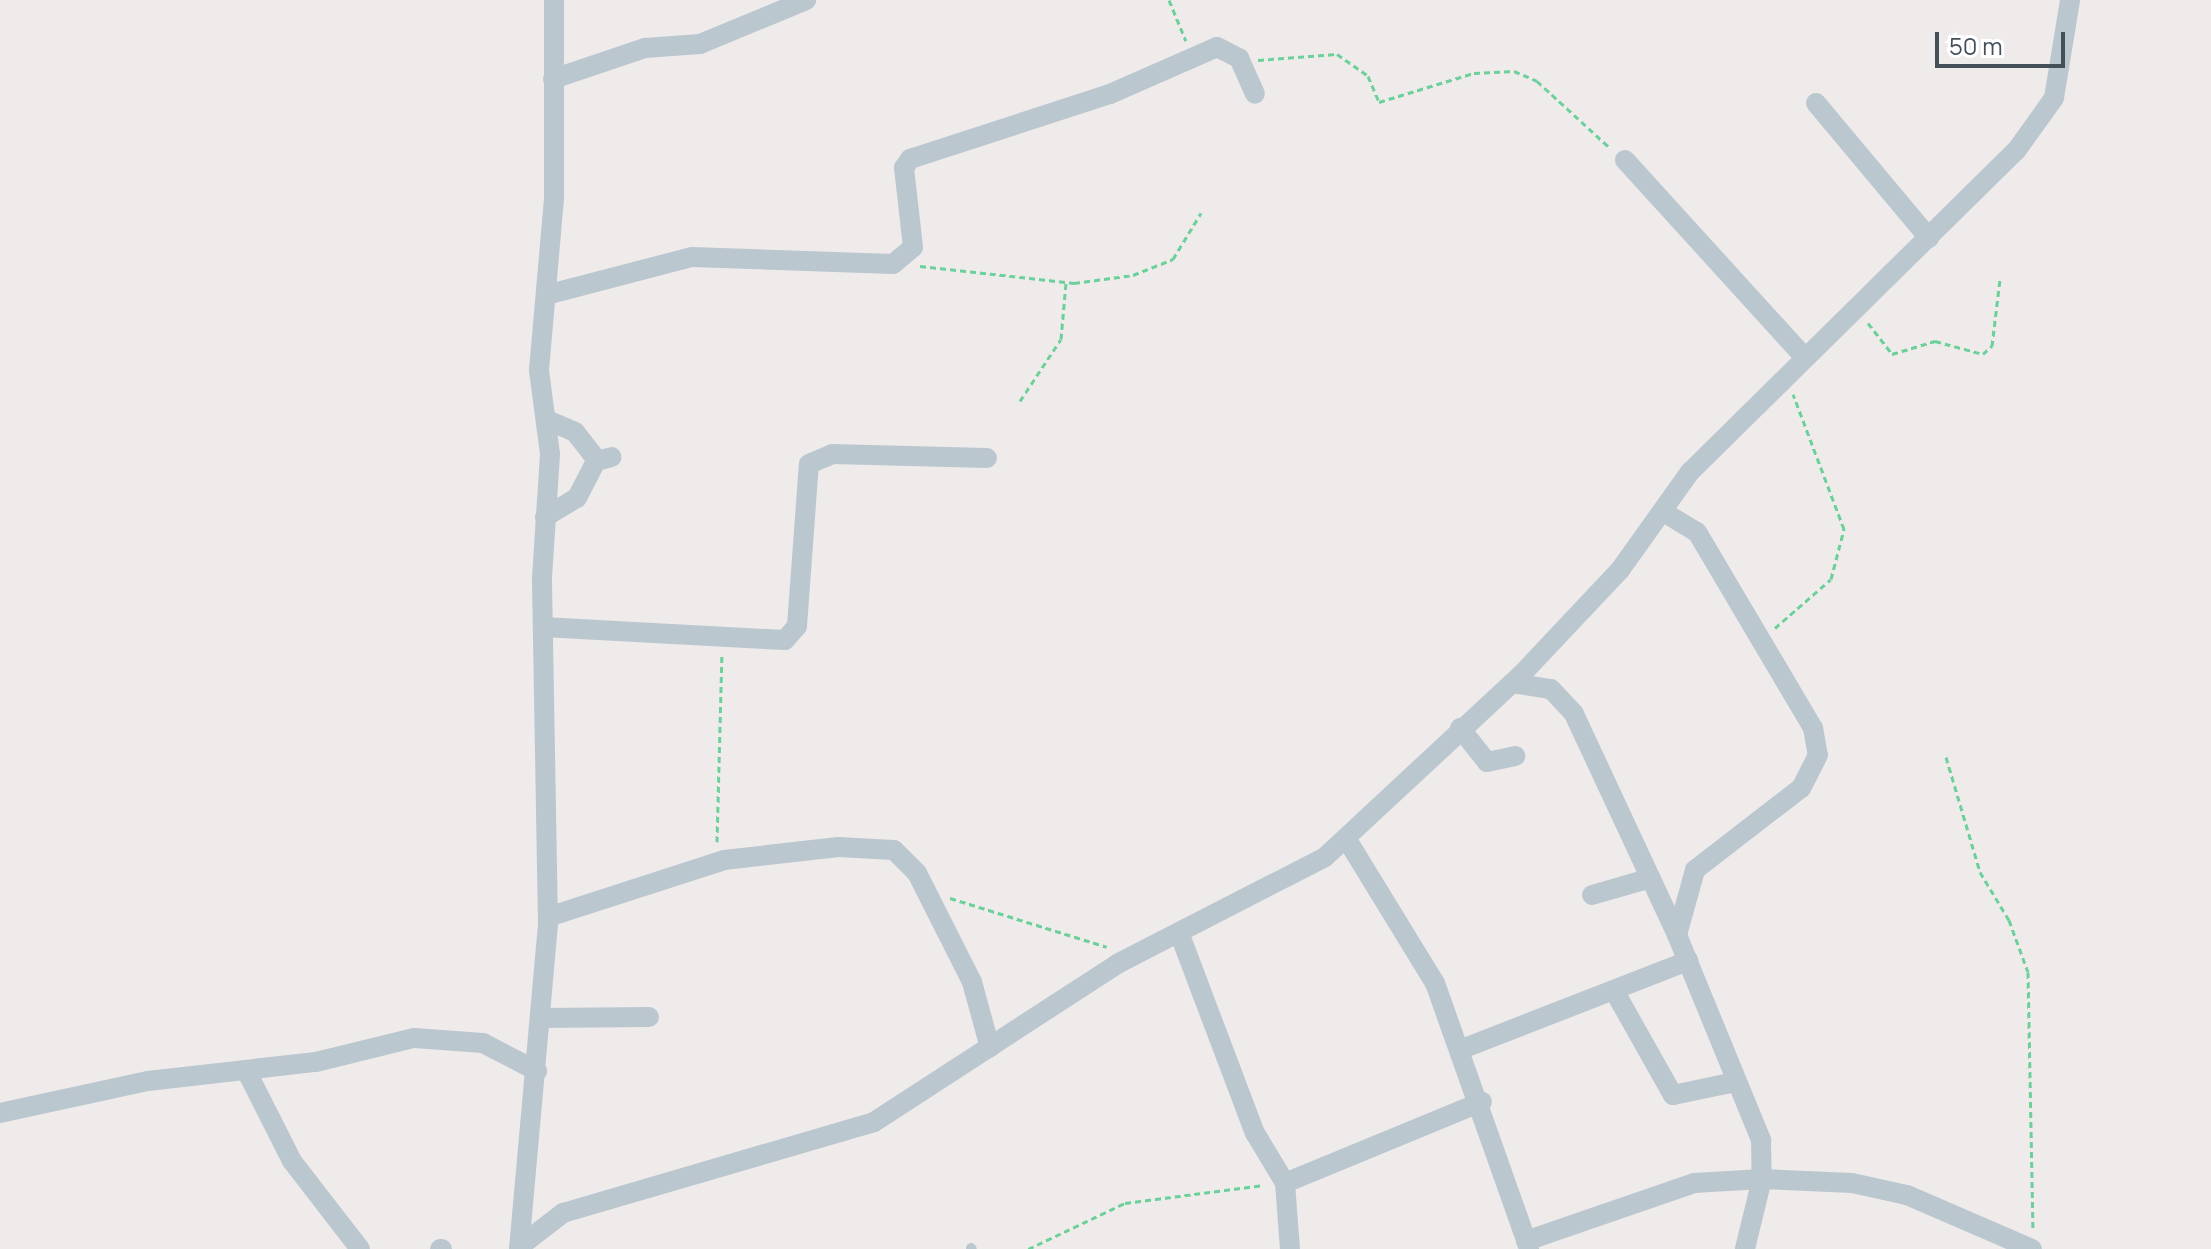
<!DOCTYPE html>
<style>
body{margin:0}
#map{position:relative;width:2211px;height:1249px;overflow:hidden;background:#efebeb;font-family:Manrope,sans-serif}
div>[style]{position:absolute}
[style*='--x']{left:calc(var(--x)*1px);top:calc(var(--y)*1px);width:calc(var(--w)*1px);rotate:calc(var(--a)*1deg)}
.path>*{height:3px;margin-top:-1.5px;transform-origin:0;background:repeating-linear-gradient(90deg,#6bd099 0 6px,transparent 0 10px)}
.service>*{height:10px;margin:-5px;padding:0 5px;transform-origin:5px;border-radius:5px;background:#bbc7cf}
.minor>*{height:20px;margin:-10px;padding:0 10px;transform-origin:10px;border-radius:10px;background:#bbc7cf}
span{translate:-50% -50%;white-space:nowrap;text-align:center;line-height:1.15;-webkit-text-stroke:7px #fff;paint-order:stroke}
.scale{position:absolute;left:1935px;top:32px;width:130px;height:36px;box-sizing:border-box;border:4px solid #43505a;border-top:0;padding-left:10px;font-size:24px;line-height:28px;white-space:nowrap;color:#43505a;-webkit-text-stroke:6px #fff;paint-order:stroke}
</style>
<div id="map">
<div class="path">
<i style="--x:1169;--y:0;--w:44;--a:67.5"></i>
<i style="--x:1258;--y:60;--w:79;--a:-4.3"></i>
<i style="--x:1337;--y:54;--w:38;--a:35"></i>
<i style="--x:1368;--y:76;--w:28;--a:67"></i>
<i style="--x:1379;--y:102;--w:99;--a:-17"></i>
<i style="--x:1474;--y:73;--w:40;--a:-2.9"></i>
<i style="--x:1514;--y:71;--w:25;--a:23"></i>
<i style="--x:1537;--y:81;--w:99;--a:42.5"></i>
<i style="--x:920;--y:266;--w:155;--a:6.3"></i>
<i style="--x:1074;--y:283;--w:60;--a:-7.7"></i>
<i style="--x:1133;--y:275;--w:43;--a:-21.8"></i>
<i style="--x:1173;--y:259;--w:54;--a:-58.7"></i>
<i style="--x:1868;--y:323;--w:39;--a:52"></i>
<i style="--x:1892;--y:354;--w:45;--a:-16.8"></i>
<i style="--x:1935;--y:341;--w:50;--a:15.2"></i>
<i style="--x:1983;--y:354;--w:12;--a:-42"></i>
<i style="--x:1992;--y:346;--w:67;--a:-83.2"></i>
<i style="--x:1020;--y:401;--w:74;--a:-56.5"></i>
<i style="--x:1061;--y:339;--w:56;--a:-84.9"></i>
<i style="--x:1775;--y:628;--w:74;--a:-41.2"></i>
<i style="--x:1831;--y:579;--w:52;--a:-75.4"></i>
<i style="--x:1844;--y:529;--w:144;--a:-110.7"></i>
<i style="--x:1946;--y:757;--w:120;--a:73.5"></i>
<i style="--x:1980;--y:872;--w:56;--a:58.9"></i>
<i style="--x:2009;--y:920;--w:55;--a:69.9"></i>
<i style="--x:2028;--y:972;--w:257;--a:88.9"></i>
<i style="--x:717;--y:842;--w:188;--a:-88.5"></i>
<i style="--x:950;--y:898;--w:164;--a:17.3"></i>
<i style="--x:1028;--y:1249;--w:107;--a:-25.4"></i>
<i style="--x:1125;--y:1203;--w:140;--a:-7.4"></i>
</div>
<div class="service">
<i style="--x:971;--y:1248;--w:1;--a:45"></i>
</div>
<div class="minor">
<i style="--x:553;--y:79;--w:97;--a:-18.6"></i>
<i style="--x:645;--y:48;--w:55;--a:-4.2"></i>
<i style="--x:700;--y:44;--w:115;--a:-22.5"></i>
<i style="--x:1816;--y:103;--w:176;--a:50.1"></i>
<i style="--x:1625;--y:160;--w:266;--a:47.7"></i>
<i style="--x:546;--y:295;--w:151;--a:-14.6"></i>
<i style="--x:692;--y:257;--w:201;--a:2"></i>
<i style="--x:893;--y:264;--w:26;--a:-40"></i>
<i style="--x:913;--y:247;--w:80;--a:-96.5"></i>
<i style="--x:904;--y:168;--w:11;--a:-56"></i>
<i style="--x:910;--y:159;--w:210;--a:-18"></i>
<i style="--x:1110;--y:94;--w:117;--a:-23.7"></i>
<i style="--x:1217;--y:47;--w:25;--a:27"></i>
<i style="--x:1239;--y:58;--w:39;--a:66"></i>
<i style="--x:547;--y:420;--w:30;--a:23"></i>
<i style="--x:575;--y:432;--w:36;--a:52"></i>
<i style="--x:1665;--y:513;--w:37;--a:31"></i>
<i style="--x:1697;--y:532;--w:228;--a:59.4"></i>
<i style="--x:1813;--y:728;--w:27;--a:80"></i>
<i style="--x:1818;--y:755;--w:37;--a:117"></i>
<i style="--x:1801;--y:788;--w:134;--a:142.3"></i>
<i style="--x:1695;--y:870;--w:67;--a:105.5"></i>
<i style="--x:545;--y:517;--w:37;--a:-31"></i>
<i style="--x:577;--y:498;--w:42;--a:-62.8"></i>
<i style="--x:596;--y:461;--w:16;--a:-14"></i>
<i style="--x:543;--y:627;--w:242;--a:3.1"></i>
<i style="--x:785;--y:640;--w:18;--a:-49"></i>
<i style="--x:797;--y:626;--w:162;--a:-85.8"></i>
<i style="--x:809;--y:464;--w:25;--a:-23"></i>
<i style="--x:832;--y:454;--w:155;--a:1.5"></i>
<i style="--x:1512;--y:683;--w:39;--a:9"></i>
<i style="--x:1551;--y:689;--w:34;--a:47"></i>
<i style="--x:1574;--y:714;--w:244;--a:65"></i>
<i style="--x:1677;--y:935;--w:222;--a:67.7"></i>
<i style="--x:1761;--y:1140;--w:39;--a:89"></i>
<i style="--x:1762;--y:1179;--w:72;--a:103.7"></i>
<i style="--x:1460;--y:728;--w:43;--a:51.5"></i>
<i style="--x:1487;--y:762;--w:29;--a:-12"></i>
<i style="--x:1346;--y:838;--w:170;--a:58.5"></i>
<i style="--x:1435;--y:983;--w:282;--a:70.5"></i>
<i style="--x:1592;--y:895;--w:61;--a:-16.1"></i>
<i style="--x:548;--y:917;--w:185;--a:-17.9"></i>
<i style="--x:724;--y:860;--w:115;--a:-6.5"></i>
<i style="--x:838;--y:847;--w:56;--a:3.1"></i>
<i style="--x:894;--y:850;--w:33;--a:45"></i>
<i style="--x:917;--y:873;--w:122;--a:63.2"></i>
<i style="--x:972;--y:982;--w:68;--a:74.7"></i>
<i style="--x:1180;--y:935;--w:212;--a:69.3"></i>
<i style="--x:1255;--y:1133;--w:58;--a:59"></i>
<i style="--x:1285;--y:1183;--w:66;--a:85.7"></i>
<i style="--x:1616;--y:994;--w:116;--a:60.6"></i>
<i style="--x:1673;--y:1095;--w:63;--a:-11.8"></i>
<i style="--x:541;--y:1018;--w:108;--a:-0.5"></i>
<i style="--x:1462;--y:1049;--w:243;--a:-21.3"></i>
<i style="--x:246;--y:1070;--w:102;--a:63.2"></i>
<i style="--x:292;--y:1161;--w:111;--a:52.3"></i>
<i style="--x:0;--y:1113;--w:151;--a:-12.2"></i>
<i style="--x:148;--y:1081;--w:169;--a:-6.5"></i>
<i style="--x:316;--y:1062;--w:101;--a:-13.8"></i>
<i style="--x:414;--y:1038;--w:69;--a:4.1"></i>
<i style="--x:483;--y:1043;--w:61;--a:27.4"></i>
<i style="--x:1285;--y:1183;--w:213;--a:-22.4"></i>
<i style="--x:1526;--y:1241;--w:178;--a:-19"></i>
<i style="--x:1694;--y:1183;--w:68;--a:-3.4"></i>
<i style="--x:1762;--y:1179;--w:90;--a:2.5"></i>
<i style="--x:1852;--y:1183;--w:56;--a:12.3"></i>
<i style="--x:1907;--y:1195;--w:136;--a:23.4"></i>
<i style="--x:519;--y:1247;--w:56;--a:-37.7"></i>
<i style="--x:563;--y:1213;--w:324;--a:-16.3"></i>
<i style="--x:874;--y:1122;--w:290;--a:-33"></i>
<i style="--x:1117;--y:964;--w:234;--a:-27.2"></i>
<i style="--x:1325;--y:857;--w:269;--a:-42.9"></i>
<i style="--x:1522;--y:674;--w:143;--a:-46.7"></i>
<i style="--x:1620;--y:570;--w:120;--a:-54.5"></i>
<i style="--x:1690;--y:472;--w:458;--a:-44.6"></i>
<i style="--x:2016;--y:151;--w:65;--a:-54.4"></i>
<i style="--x:2054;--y:98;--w:99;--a:-80.7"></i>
<i style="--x:440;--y:1249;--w:2;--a:0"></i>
<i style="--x:519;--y:1249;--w:325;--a:-84.9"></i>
<i style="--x:548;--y:925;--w:347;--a:-91"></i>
<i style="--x:542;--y:578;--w:124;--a:-86.3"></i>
<i style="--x:550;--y:454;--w:85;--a:-97.5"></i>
<i style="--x:539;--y:370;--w:174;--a:-85"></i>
<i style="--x:554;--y:197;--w:197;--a:-90"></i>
</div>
<div class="scale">50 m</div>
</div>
